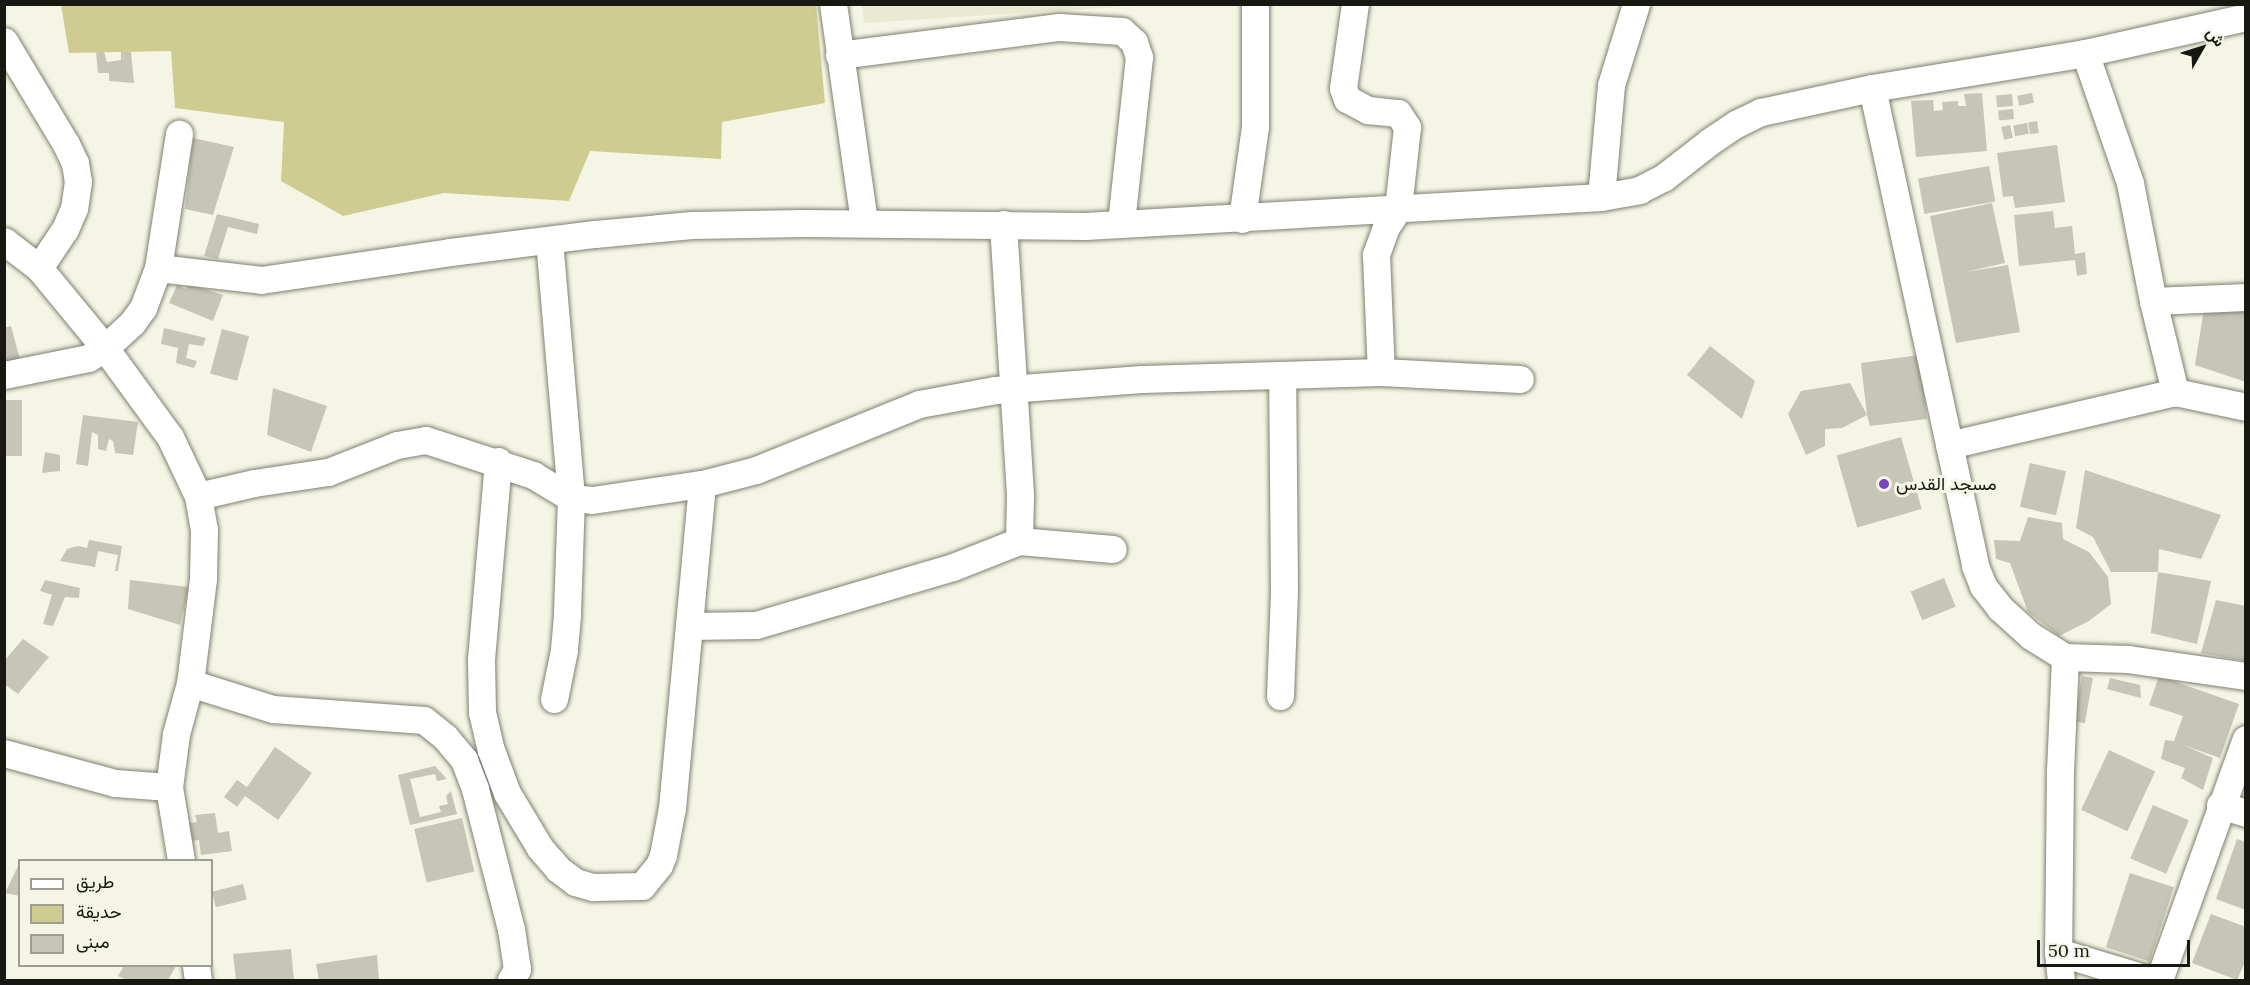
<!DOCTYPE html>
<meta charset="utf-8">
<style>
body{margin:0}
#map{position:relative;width:2250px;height:985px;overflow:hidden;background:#f5f5e5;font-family:Lora,Vazirmatn,serif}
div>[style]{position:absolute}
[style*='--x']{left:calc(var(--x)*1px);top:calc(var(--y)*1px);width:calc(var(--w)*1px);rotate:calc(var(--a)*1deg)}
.built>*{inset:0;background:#eae9d2}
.green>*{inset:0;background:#cfcc92}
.building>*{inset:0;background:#c6c5b6;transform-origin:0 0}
.roads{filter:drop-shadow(0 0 2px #808072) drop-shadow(0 0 2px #808072)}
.minor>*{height:27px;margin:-13.5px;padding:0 13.5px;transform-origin:13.5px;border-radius:13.5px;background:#fff}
.dots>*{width:16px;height:16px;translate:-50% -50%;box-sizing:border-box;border:3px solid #f5f5e5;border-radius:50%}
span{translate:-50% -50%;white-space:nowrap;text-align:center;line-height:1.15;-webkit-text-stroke:6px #f5f5e5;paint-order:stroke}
.poi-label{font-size:18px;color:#181813}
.left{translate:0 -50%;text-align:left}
.frame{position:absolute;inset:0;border:6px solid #181813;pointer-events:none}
.legend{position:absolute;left:18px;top:859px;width:195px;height:108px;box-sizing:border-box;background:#f5f5e5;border:2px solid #9d9d91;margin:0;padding:8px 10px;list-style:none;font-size:18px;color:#181813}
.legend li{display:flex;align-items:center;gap:12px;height:30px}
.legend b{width:30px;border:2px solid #9d9d91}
.north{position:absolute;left:2172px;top:18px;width:60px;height:60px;-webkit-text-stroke:4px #f5f5e5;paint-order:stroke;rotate:51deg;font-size:16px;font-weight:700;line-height:24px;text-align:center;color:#181813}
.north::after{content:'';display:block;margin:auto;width:21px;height:27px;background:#181813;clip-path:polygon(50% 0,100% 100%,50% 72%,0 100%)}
.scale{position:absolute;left:2037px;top:940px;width:153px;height:27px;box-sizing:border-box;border:3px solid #181813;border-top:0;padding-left:8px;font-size:18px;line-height:21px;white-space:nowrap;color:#181813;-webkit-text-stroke:4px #f5f5e5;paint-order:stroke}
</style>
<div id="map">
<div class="built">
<i style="clip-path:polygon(862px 5px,862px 4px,1146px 5px,864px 23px)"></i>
</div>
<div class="green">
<i style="clip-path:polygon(61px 5px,816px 5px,825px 103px,722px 122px,721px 159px,590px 151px,569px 201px,444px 193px,343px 216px,281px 181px,284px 122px,175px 108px,171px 51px,69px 53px)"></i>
</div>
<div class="building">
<i style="clip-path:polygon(96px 52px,104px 52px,107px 62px,121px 60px,121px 52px,131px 52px,134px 83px,109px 81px,109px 73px,98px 73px)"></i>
<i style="clip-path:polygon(1982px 93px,1987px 151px,1916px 157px,1911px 101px,1933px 100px,1934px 111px,1943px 110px,1942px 102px,1958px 101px,1958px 106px,1966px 106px,1964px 94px)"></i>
<i style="left:2032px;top:93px;width:10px;height:15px;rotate:79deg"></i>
<i style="left:2012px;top:94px;width:12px;height:16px;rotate:85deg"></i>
<i style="left:2013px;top:109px;width:10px;height:15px;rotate:84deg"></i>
<i style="left:2037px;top:121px;width:12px;height:9px;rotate:81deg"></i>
<i style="left:2027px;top:123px;width:11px;height:14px;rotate:80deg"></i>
<i style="left:2010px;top:125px;width:13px;height:9px;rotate:77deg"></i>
<i style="clip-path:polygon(193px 138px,234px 147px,213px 215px,185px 209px)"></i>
<i style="clip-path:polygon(2057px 145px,2065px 202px,2015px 208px,2013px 196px,2003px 197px,1997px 153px)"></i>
<i style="left:1989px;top:166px;width:36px;height:72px;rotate:80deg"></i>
<i style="clip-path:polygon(1992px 203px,2005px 263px,1965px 272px,2008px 265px,2020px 332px,1956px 343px,1930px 216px)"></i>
<i style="clip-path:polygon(2053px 211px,2055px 228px,2072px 226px,2075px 254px,2085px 252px,2087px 274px,2077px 276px,2075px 260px,2019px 266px,2014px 215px)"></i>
<i style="clip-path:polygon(217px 214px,259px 224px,257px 234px,228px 227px,218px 259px,204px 256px)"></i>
<i style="clip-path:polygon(189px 284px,223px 295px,213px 321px,169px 303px,177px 285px,186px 289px)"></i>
<i style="clip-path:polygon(2207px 290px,2246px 301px,2246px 382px,2195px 365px)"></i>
<i style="clip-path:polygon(11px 326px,22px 367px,4px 371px,4px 328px)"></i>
<i style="clip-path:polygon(164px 328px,206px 338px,203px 346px,189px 344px,186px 358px,197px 361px,194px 368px,176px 363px,178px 348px,161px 344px)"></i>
<i style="left:222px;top:329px;width:28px;height:46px;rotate:15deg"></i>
<i style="clip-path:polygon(1710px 346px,1755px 381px,1742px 419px,1687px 375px)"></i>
<i style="clip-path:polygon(1919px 355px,1927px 419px,1870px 426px,1867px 415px,1842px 428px,1825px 429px,1825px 446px,1806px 455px,1788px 414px,1801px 391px,1850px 383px,1867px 415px,1861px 363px)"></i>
<i style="clip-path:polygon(273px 388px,327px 406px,311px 452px,267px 435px)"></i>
<i style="left:4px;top:400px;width:18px;height:56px"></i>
<i style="clip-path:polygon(83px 415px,138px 422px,133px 455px,115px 453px,113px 441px,109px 439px,106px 451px,98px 449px,98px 435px,92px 432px,88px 466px,76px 464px)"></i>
<i style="left:1901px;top:437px;width:75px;height:67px;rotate:74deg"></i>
<i style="clip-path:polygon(45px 452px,60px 455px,60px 471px,42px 473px)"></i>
<i style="left:2030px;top:463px;width:37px;height:45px;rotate:13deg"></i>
<i style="clip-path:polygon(2085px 470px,2221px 515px,2201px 559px,2159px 549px,2158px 572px,2111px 572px,2093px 537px,2076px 528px)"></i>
<i style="clip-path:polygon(2028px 517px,2062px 523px,2063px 539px,2089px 552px,2108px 577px,2111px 604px,2089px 621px,2059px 636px,2028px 612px,2010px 563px,1996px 559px,1994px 540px,2020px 541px)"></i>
<i style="clip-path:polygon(89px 540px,122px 546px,118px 571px,115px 571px,118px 555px,98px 551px,95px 567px,60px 561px,67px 549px,78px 546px,87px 548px)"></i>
<i style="clip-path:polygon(2158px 572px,2211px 581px,2197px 644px,2151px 633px)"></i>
<i style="left:1944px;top:578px;width:31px;height:36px;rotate:68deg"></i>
<i style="clip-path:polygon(45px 580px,80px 588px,79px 598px,65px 597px,53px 626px,43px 624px,52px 595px,40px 591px)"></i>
<i style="clip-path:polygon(130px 580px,189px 587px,180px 625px,128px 609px)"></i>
<i style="clip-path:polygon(2216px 600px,2246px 606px,2246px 661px,2201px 653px)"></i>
<i style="clip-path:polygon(23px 639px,49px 657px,18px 694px,4px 684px,4px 661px)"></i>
<i style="left:2082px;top:676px;width:11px;height:46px;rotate:10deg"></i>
<i style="clip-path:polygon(2159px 676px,2239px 704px,2220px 758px,2183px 745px,2213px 758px,2203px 790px,2181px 778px,2185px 768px,2161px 759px,2165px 740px,2174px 741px,2183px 716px,2149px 705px)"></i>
<i style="clip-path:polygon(2110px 678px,2140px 685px,2141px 698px,2107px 689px)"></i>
<i style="clip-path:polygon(275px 747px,312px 773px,278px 820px,245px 796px,237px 807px,224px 797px,237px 780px,247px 787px)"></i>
<i style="left:2109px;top:750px;width:51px;height:66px;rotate:25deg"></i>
<i style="clip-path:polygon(435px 766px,447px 779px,437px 781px,435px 774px,410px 779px,420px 817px,441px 812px,439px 806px,448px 804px,446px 796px,451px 791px,457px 814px,410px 825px,398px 775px)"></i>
<i style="left:2153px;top:805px;width:39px;height:58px;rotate:23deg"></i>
<i style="clip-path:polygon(215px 813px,218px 833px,229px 831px,232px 851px,201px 855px,199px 840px,189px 841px,186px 824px,197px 822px,195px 815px)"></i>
<i style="left:462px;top:818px;width:55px;height:49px;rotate:77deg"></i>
<i style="clip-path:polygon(2237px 839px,2246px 842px,2246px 910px,2216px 899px)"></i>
<i style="clip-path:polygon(20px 862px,20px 896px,5px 893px)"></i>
<i style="left:2130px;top:873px;width:46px;height:78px;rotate:18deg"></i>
<i style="left:243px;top:884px;width:16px;height:32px;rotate:76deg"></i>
<i style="clip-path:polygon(2211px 914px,2246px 927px,2246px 960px,2237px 980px,2192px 963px)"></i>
<i style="clip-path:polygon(291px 949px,294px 980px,236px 980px,233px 954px)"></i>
<i style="clip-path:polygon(377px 955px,379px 980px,319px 980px,316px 964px)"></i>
<i style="clip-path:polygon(124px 966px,176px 966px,168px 980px,127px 980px,118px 976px)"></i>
</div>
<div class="roads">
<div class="minor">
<i style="--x:833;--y:4;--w:221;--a:81.9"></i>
<i style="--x:1355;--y:4;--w:85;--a:98.1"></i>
<i style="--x:1343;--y:88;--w:12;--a:70"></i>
<i style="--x:1347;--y:99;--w:24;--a:28"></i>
<i style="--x:1368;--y:110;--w:30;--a:6"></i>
<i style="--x:1398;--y:113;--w:17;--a:57"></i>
<i style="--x:1407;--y:127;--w:82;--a:96.3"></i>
<i style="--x:1398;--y:209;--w:22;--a:124"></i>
<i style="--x:1386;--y:227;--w:30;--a:110"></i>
<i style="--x:1376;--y:255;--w:117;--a:87.6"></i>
<i style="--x:4;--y:41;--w:120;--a:59"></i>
<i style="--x:66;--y:144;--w:21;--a:65"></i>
<i style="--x:75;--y:163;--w:18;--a:81"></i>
<i style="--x:78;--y:181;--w:27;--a:98"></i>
<i style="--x:74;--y:208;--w:23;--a:113"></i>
<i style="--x:65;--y:229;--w:47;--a:123.7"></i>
<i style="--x:2085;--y:53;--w:138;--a:70.9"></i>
<i style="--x:2130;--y:183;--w:120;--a:79"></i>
<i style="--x:2153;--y:301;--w:94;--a:76.4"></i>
<i style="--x:839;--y:55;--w:222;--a:-7.3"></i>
<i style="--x:1059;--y:27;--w:63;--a:3.6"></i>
<i style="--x:1122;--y:31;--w:16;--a:43"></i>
<i style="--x:1134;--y:42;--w:16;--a:72"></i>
<i style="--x:1139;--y:57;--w:167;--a:96.2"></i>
<i style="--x:1872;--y:88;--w:489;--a:77.8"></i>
<i style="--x:1975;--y:566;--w:22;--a:68"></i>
<i style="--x:1983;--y:586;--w:28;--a:52"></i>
<i style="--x:2000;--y:608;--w:42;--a:42.1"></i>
<i style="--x:2031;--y:636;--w:40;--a:32"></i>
<i style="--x:2065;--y:657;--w:63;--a:1.8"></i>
<i style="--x:2128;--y:659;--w:119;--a:8.2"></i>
<i style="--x:1601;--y:197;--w:112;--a:-84.9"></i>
<i style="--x:1611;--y:85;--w:85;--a:-72.8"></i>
<i style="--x:1242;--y:219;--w:93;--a:-82"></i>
<i style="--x:1255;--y:127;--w:123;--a:-90"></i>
<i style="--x:1003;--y:224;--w:273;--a:86.4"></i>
<i style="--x:1020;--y:496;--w:45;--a:91.3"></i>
<i style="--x:549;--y:240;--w:259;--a:85.1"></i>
<i style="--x:571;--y:498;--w:117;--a:92"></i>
<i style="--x:567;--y:615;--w:35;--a:95"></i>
<i style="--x:564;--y:650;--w:50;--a:101.5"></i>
<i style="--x:4;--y:241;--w:44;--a:37.6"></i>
<i style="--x:39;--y:268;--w:104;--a:50.5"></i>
<i style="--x:105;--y:348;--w:110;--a:53.9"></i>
<i style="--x:170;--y:437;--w:65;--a:64.6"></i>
<i style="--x:198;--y:496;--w:35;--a:80"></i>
<i style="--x:204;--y:530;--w:49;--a:91.2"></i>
<i style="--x:203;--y:579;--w:105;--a:97.1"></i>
<i style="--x:190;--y:683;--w:53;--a:105.4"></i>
<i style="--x:176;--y:734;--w:53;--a:97.5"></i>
<i style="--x:169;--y:787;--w:74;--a:80.7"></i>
<i style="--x:158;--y:268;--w:104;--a:6.6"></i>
<i style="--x:261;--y:280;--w:191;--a:-8.4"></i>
<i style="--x:450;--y:252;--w:146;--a:-7.1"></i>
<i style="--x:595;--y:234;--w:97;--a:-5.3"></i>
<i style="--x:692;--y:225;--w:111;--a:-1"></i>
<i style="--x:803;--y:223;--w:282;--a:0.6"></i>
<i style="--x:1085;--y:226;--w:517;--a:-3.22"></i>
<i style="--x:1601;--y:197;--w:39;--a:-10"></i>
<i style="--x:1639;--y:190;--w:27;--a:-27"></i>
<i style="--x:1663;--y:178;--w:58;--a:-38"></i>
<i style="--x:1709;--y:142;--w:32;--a:-34"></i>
<i style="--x:1736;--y:124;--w:28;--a:-26"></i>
<i style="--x:1761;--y:112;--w:114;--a:-12.2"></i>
<i style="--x:1872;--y:88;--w:216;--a:-9.3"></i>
<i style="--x:2085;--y:53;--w:165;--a:-12.6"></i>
<i style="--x:2153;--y:301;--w:93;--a:-2.5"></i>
<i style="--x:4;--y:375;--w:86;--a:-11.4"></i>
<i style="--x:88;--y:358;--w:20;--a:-30"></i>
<i style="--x:105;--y:348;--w:37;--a:-43"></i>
<i style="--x:132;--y:323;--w:19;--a:-54"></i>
<i style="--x:143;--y:308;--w:43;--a:-69.4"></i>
<i style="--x:158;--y:268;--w:136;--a:-81.1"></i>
<i style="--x:1949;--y:445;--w:232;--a:-13.2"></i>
<i style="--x:2175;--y:392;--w:73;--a:11.9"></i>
<i style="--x:498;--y:461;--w:200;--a:94.9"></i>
<i style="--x:481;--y:660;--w:52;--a:88.9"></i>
<i style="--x:482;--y:712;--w:39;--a:77"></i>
<i style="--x:491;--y:750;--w:46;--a:69.6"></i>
<i style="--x:507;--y:793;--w:64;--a:59"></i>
<i style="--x:540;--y:848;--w:28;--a:49"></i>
<i style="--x:558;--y:869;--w:21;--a:37"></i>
<i style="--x:575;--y:882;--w:19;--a:16"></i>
<i style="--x:593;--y:887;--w:49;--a:-1.2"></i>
<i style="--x:642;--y:886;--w:27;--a:-51"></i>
<i style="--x:659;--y:865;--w:11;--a:-68"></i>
<i style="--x:663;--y:855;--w:48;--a:-79.2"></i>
<i style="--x:672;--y:808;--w:325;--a:-84.7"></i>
<i style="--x:198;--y:496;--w:57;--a:-13.1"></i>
<i style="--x:254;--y:483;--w:75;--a:-8.5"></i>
<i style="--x:328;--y:472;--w:74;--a:-21.4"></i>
<i style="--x:397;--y:445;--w:29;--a:-10"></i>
<i style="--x:426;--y:440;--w:113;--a:18.1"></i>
<i style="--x:533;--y:475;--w:44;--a:31.2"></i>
<i style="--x:571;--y:498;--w:21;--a:5"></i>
<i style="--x:592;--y:500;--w:111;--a:-8.3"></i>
<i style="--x:702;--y:484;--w:56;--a:-14.5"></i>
<i style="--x:756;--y:470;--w:176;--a:-22"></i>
<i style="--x:919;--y:404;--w:77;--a:-10.4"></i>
<i style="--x:995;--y:390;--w:147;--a:-4.3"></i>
<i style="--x:1142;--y:379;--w:239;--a:-1.7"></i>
<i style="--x:1381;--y:372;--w:139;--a:2.9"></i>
<i style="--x:689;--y:626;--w:67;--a:-0.9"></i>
<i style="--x:756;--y:625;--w:205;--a:-16.4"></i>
<i style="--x:953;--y:567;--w:71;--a:-21.5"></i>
<i style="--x:1019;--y:541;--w:94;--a:4.9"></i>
<i style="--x:2065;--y:657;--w:113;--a:92.5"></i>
<i style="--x:2060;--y:770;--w:182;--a:90.6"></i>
<i style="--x:2058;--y:952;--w:97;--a:16.8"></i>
<i style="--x:190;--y:683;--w:87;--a:17.4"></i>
<i style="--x:273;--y:709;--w:151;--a:4.2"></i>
<i style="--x:424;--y:720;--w:27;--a:39"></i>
<i style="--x:445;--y:737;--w:30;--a:50"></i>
<i style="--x:464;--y:760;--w:31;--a:69"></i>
<i style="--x:475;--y:789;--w:145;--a:75.6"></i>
<i style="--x:511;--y:929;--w:40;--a:81.5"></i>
<i style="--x:517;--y:969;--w:13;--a:119"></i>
<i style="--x:1280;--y:696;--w:106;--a:-87.8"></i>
<i style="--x:1284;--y:590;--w:215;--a:-90.5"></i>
<i style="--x:4;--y:753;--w:115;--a:15.1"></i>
<i style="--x:115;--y:783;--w:54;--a:4.2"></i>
<i style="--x:2220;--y:805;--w:27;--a:17"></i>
<i style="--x:2058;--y:952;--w:28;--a:84"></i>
<i style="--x:196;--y:966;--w:14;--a:82"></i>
<i style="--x:2159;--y:980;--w:256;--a:-70.2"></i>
</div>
</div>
<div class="dots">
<i style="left:1884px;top:484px;background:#7b44bb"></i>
</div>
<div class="poi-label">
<span class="left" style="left:1896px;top:484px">مسجد القدس</span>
</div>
<div class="frame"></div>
<ul class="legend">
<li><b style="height:8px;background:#fff"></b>طريق</li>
<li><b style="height:16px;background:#cfcc92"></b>حديقة</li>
<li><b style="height:16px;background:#c6c5b6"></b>مبنى</li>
</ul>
<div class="north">ش</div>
<div class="scale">50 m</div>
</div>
